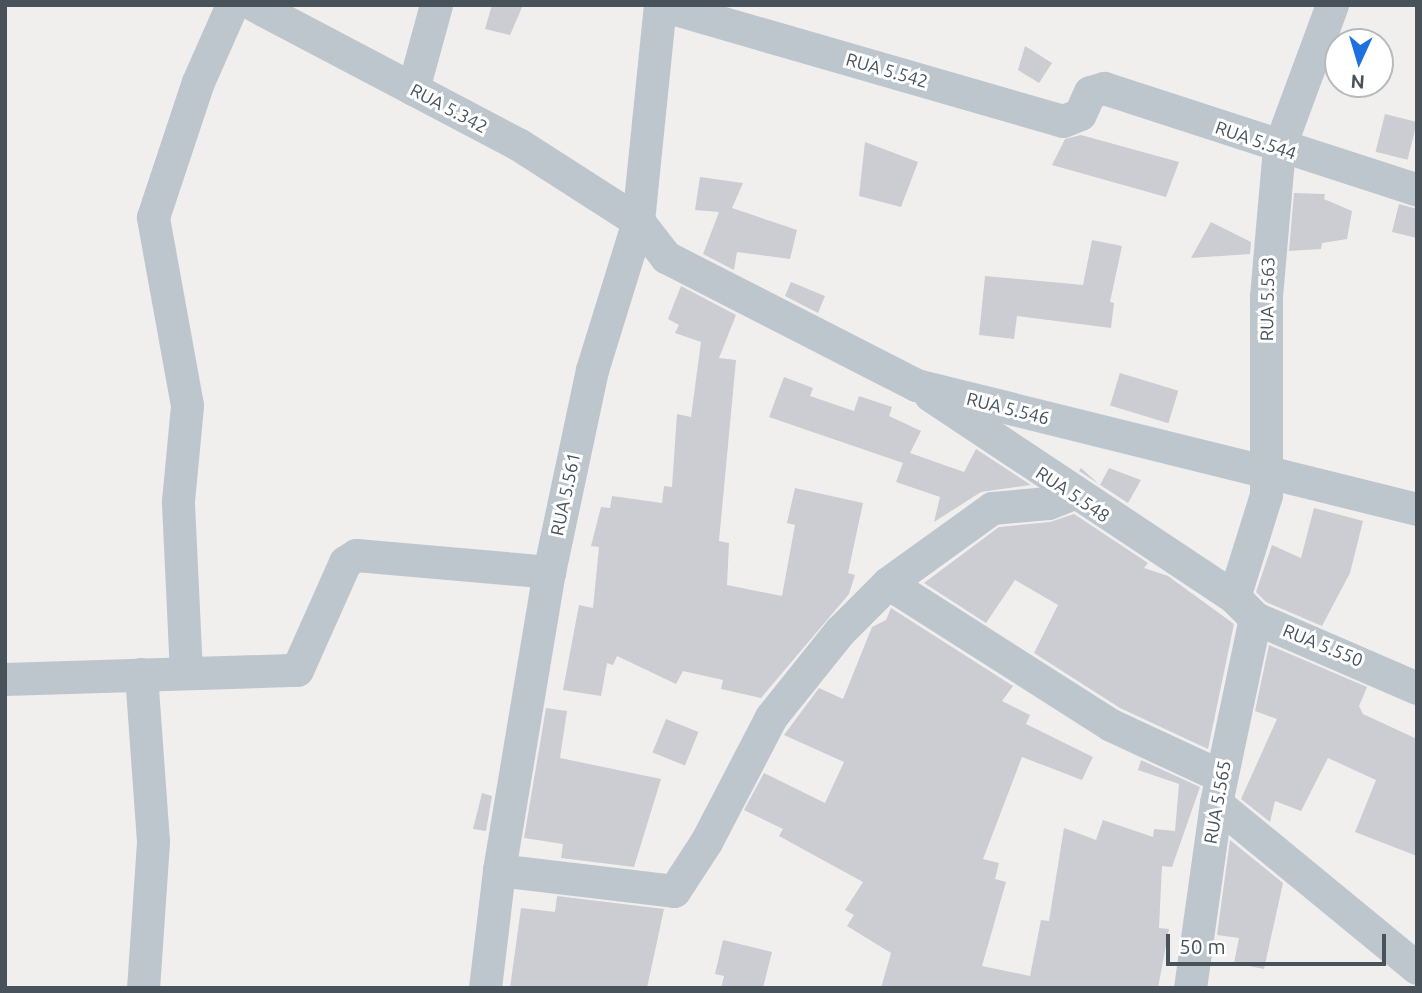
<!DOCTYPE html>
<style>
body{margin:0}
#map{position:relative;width:1422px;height:993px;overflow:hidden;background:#f1eeee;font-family:Ubuntu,sans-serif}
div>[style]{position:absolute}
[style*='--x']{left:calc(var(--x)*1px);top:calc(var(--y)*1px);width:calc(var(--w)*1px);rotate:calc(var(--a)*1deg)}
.building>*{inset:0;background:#cbcdd3;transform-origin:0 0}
.minor>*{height:33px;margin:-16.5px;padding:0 16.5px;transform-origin:16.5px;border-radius:16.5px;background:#bdc6cd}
span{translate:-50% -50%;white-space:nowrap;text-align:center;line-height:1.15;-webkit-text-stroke:6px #fff;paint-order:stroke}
.street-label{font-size:18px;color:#47525b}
.frame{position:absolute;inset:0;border:7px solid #47525b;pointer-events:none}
.north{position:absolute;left:1324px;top:28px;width:70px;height:70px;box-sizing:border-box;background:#fff;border:2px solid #b5babd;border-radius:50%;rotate:184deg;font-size:19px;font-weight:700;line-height:28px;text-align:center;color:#47525b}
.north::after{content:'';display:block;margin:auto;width:24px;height:32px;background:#1b71de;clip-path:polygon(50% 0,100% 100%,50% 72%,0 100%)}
.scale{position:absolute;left:1166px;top:934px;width:220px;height:32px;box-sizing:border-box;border:4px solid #47525b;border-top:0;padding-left:9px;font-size:21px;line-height:24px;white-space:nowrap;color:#47525b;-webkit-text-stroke:5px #fff;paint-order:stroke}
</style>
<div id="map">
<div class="building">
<i style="clip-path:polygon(492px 5px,523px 5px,510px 35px,485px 29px)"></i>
<i style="clip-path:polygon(1025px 46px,1052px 63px,1039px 83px,1018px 70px)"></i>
<i style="left:1385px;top:114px;width:33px;height:39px;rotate:14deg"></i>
<i style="clip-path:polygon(1081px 135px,1179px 162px,1166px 197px,1052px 165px,1065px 139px)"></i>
<i style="clip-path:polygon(865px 142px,918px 162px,901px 207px,859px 196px)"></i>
<i style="clip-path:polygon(700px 177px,743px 183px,732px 208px,797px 230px,790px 259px,737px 252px,734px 270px,703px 254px,719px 212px,695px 210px)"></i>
<i style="clip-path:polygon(1294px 193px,1325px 194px,1324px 199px,1352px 211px,1347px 239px,1322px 243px,1321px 249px,1289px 251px)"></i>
<i style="clip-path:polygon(1399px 204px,1417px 209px,1417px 238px,1392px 232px)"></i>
<i style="clip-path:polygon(1211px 222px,1251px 242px,1250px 254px,1191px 258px)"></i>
<i style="clip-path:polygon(1092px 240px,1122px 246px,1110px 302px,1114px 303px,1111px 328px,1017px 316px,1014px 339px,979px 335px,985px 276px,1083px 285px)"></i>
<i style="clip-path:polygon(791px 282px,825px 296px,818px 313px,785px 296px)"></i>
<i style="clip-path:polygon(681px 286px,736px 315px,719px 358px,736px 360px,719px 541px,729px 543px,727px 585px,782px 596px,795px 525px,787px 523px,795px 488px,863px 503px,848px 573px,855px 575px,849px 594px,761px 698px,721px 689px,723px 680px,683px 671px,676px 684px,617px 656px,613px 665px,607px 663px,601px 696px,563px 690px,579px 605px,593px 608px,599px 547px,591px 546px,601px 507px,610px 508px,612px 496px,662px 503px,664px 486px,672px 487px,677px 414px,691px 417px,701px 342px,675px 333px,679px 325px,668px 319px)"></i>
<i style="left:1120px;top:373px;width:61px;height:34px;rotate:17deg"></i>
<i style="clip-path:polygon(784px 377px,813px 388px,810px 396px,854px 411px,859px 396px,892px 407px,889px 416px,921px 431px,910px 453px,964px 472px,976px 449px,1031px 485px,981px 492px,934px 522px,940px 497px,896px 482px,903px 463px,769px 417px)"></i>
<i style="clip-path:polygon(1081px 468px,1100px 485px,1109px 468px,1141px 480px,1128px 503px,1079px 471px)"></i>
<i style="clip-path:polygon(1314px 508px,1363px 521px,1350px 573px,1322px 626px,1266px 602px,1256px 592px,1272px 545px,1301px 558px)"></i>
<i style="clip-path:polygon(1074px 514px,1148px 563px,1144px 568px,1168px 576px,1234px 624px,1208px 749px,1120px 708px,1034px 653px,1058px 605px,1015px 580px,986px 623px,924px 583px,999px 527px,1050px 522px)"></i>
<i style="clip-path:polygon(891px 608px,1013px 686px,1002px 701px,1030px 715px,1026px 724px,1093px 757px,1082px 780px,1022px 757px,983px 859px,999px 863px,995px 879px,1006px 882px,982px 966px,1030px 976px,1041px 920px,1049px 921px,1064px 828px,1096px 840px,1103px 820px,1153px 837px,1154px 829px,1175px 831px,1179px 784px,1138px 770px,1141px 760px,1200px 787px,1172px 867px,1162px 866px,1159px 928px,1169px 929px,1158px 988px,881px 988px,891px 953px,847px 926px,854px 915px,845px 910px,863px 882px,779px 836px,783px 829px,744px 810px,764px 773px,825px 803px,844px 762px,784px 735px,819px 688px,843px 699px,872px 627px,886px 620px)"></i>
<i style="clip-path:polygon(1269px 645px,1367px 687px,1359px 706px,1363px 714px,1417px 739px,1417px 856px,1355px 832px,1376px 780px,1328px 758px,1301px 811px,1275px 801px,1270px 822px,1241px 799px,1277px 719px,1255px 711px)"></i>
<i style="clip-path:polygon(546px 708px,567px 711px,560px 758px,661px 779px,634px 867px,561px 858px,563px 844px,524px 838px)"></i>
<i style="left:666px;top:719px;width:35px;height:36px;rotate:22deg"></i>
<i style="clip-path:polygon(482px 793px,492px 796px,486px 831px,473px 829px)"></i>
<i style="clip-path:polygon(1230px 840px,1283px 883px,1264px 969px,1234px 963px,1239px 938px,1217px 935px)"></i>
<i style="clip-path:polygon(557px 896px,664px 909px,647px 988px,510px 988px,521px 908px,555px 912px)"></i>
<i style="clip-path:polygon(723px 940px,772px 952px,763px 988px,721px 988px,724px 976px,715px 974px)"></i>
</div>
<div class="minor">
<i style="--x:254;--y:5;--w:298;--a:27.8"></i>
<i style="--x:518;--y:144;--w:143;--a:32.7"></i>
<i style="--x:638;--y:221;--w:46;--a:52.1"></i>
<i style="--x:666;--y:257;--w:281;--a:27.1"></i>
<i style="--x:916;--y:385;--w:516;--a:13.9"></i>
<i style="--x:661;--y:5;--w:418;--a:16.1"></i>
<i style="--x:1063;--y:121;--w:18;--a:-22"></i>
<i style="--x:1080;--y:114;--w:24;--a:-66"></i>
<i style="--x:1090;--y:92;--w:15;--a:-16"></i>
<i style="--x:1104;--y:88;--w:329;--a:18"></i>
<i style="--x:413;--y:89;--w:87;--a:-74.7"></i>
<i style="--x:930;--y:395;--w:365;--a:33.6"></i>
<i style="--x:1234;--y:597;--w:30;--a:45"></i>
<i style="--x:1255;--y:618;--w:176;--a:23.4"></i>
<i style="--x:888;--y:583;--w:264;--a:32.5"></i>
<i style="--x:1111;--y:725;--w:121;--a:24.9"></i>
<i style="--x:1234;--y:597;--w:107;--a:-72.6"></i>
<i style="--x:1266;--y:495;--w:199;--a:-90"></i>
<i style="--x:1266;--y:296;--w:149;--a:-85"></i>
<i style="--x:1279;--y:148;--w:153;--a:-69.7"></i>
<i style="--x:186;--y:673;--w:172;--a:-92.7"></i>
<i style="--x:178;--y:501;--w:96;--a:-84.6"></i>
<i style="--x:187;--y:405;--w:191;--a:-100.3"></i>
<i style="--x:153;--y:217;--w:142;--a:-71.6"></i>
<i style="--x:198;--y:82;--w:84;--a:-66.2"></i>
<i style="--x:141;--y:674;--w:168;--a:85.9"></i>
<i style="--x:153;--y:842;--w:146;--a:93.9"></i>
<i style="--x:5;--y:679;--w:292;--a:-1.8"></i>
<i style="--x:297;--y:670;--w:118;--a:-66"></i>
<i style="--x:345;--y:562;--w:13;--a:-32"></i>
<i style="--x:356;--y:555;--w:194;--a:5"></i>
<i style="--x:1216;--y:803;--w:260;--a:39.4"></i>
<i style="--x:499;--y:870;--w:176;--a:6.8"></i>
<i style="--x:674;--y:891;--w:59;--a:-56.9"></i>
<i style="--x:706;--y:842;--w:141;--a:-62.5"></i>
<i style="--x:771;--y:717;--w:110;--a:-51.3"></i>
<i style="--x:840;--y:631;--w:68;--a:-45"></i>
<i style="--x:888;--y:583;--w:128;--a:-35.8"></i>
<i style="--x:992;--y:508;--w:56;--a:-5.1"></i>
<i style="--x:1048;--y:503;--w:28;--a:-21"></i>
<i style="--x:485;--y:988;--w:119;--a:-83.2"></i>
<i style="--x:499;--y:870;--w:302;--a:-80.5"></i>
<i style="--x:549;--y:572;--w:207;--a:-78"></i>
<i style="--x:592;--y:370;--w:156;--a:-72.8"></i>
<i style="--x:638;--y:221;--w:217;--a:-84.2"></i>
<i style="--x:1190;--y:988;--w:187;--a:-82"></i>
<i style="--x:1216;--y:803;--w:189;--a:-78.1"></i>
</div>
<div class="street-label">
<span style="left:887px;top:70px;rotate:16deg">RUA 5.542</span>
<span style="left:449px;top:108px;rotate:28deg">RUA 5.342</span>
<span style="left:1256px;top:140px;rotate:19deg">RUA 5.544</span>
<span style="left:1267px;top:299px;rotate:-89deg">RUA 5.563</span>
<span style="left:1008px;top:408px;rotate:14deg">RUA 5.546</span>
<span style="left:565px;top:494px;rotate:-78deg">RUA 5.561</span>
<span style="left:1073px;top:494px;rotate:34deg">RUA 5.548</span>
<span style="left:1323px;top:645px;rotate:22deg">RUA 5.550</span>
<span style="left:1217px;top:802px;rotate:-80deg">RUA 5.565</span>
</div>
<div class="frame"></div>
<div class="north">N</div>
<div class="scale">50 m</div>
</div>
